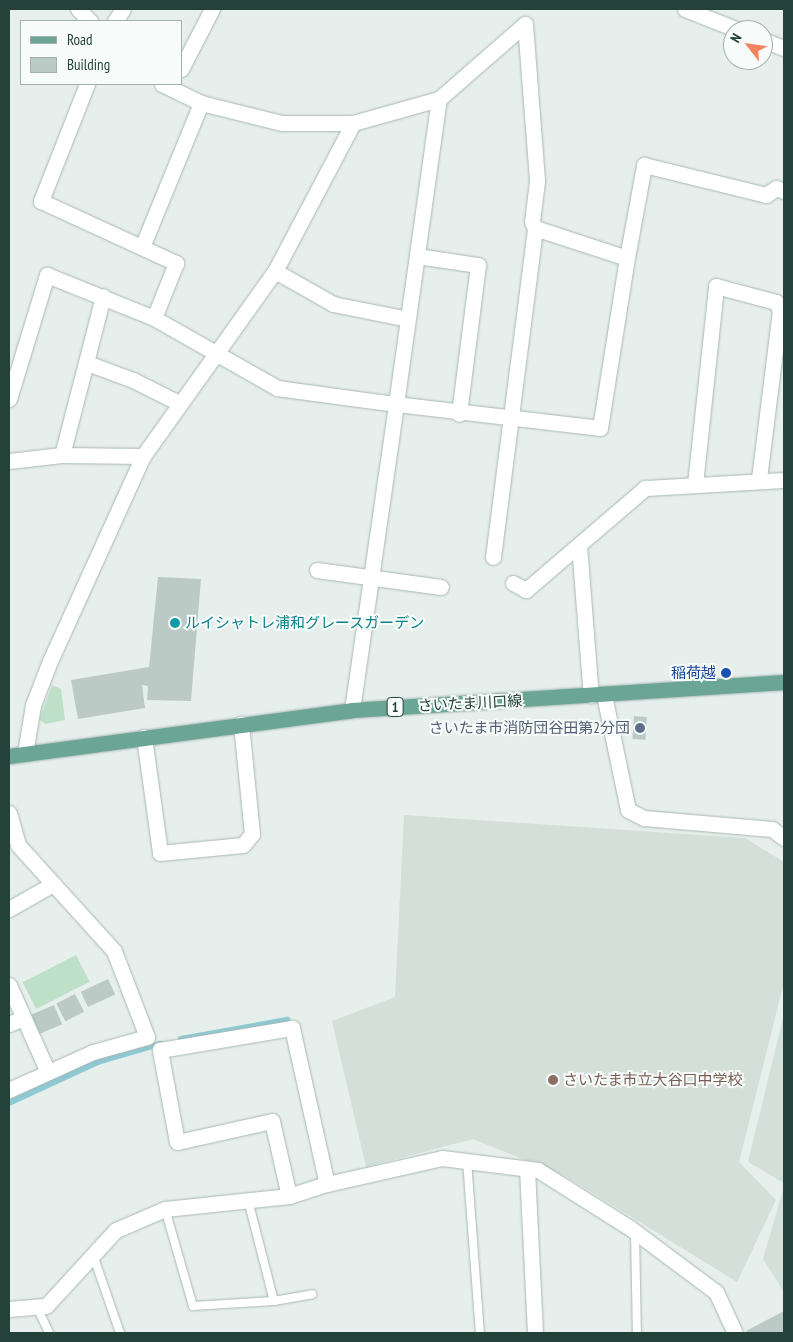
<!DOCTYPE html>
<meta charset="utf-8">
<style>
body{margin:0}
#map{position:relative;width:793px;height:1342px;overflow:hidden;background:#e6efeb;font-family:"PT Sans Narrow","Noto Sans JP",sans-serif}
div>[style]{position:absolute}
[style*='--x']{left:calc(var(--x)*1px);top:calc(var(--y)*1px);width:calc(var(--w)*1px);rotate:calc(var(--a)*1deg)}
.built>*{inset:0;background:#d4dfda}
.green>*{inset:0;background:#bfe0c8;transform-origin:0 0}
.stream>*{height:5.5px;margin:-2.75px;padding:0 2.75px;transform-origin:2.75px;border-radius:2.75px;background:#8ec9d4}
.building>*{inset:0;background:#bbcac4;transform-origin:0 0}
.roads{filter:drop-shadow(0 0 1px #a8b8b2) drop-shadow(0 0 1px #a8b8b2)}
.lane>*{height:8px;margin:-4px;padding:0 4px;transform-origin:4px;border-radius:4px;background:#fff}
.street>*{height:15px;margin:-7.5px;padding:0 7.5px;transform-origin:7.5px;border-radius:7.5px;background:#fff}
.primary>*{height:15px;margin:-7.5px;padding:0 7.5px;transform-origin:7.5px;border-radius:7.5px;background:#6aa596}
.dots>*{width:14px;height:14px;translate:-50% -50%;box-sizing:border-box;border:2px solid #f7fbf9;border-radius:50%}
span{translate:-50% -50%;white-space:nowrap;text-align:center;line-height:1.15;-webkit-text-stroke:4px #f7fbf9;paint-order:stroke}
.shield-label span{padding:1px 4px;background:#f7fbf9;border:1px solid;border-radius:4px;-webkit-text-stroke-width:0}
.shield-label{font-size:14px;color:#24423a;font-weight:700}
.culture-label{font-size:15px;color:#0d838f}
.left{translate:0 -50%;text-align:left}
.transit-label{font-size:15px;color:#164399}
.right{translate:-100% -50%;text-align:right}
.street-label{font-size:15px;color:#24423a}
.service-label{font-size:15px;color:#4e5e75}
.education-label{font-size:15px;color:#785e54}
.frame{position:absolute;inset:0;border:10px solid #24423a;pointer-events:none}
.legend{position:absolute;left:20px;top:20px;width:162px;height:65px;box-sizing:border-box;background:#f7fbf9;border:1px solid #a3b1ad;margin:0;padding:6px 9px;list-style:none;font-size:15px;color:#24423a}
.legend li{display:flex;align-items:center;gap:10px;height:25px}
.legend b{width:25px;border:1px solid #a3b1ad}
.north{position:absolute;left:723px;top:20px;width:50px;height:50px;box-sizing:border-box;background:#f7fbf9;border:1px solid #a3b1ad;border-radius:50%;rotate:300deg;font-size:14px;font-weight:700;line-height:20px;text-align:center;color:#24423a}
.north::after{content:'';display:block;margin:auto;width:18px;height:22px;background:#f4845f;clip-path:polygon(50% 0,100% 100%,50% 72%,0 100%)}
</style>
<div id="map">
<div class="built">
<i style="clip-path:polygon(404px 815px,745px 838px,784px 862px,784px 982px,739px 1162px,776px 1200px,737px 1282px,565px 1176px,473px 1139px,366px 1167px,332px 1021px,395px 997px)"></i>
<i style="clip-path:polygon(784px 1014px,784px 1183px,748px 1162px)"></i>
<i style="clip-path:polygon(784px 1187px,784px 1292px,763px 1259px)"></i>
</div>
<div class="green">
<i style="clip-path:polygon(52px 685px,61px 689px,65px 720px,46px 724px,39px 720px)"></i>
<i style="left:76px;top:955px;width:30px;height:60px;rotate:63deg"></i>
</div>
<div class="stream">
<i style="--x:181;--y:1039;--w:108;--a:-10.2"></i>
<i style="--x:9;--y:1103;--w:98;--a:-24.7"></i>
<i style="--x:98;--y:1062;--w:65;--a:-16.2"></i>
</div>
<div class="building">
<i style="clip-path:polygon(158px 577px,201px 579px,191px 701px,147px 700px,148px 686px,142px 685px,145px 708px,78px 719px,71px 680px,149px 667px)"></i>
<i style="left:634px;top:716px;width:13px;height:23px;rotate:4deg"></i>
<i style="left:108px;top:979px;width:17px;height:30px;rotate:65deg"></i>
<i style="left:75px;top:994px;width:20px;height:21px;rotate:63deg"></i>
<i style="left:54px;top:1005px;width:21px;height:25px;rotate:67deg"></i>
<i style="clip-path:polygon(784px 1311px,784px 1333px,747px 1333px,746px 1331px)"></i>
</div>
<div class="roads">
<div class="lane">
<i style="--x:467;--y:1161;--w:172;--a:85.7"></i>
<i style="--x:248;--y:1200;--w:104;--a:75.6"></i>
<i style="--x:165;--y:1209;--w:101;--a:73.9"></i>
<i style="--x:193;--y:1306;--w:81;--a:-3.5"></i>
<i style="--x:274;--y:1301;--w:39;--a:-10"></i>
<i style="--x:635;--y:1233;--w:100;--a:88.9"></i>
<i style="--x:93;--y:1255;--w:83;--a:70.9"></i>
<i style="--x:37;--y:1307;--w:29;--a:65"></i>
</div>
<div class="street">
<i style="--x:78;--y:9;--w:17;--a:45"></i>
<i style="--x:685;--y:9;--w:57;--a:21.6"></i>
<i style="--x:115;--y:21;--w:14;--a:-56"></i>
<i style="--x:525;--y:24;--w:157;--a:85.6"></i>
<i style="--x:537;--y:181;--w:41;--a:97"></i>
<i style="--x:532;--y:222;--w:7;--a:63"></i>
<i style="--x:535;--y:228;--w:97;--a:18.1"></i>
<i style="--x:627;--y:258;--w:95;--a:-79.6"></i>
<i style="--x:644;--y:165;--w:126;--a:13.8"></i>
<i style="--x:766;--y:195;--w:12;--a:-35"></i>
<i style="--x:776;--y:188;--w:9;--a:21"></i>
<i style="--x:763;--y:40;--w:22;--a:21"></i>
<i style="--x:181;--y:69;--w:68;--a:-62.7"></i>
<i style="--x:87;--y:84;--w:126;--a:111.5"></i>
<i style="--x:41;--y:201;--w:149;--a:24.7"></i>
<i style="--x:176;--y:263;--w:59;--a:111.8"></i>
<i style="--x:162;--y:84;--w:43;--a:26"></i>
<i style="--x:201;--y:103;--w:83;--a:13.9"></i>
<i style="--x:282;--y:123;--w:71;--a:0"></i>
<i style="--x:353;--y:123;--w:89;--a:-15.6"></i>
<i style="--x:439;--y:99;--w:114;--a:-41.1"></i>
<i style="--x:142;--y:247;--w:156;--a:-67.7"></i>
<i style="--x:417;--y:256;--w:62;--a:8.4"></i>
<i style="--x:478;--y:265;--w:150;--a:97.3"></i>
<i style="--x:275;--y:271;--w:67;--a:29.6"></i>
<i style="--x:333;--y:304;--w:76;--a:11.3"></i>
<i style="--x:87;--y:363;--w:49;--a:20.3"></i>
<i style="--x:133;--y:380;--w:51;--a:26.6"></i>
<i style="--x:9;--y:399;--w:130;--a:-73"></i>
<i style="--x:47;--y:275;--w:115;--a:21.9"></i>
<i style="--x:154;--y:318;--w:142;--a:29.6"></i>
<i style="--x:277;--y:388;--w:120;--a:7.7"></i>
<i style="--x:396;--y:404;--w:308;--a:-82"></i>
<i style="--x:62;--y:455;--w:164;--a:-75.5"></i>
<i style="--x:9;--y:461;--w:53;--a:-6.5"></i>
<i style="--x:62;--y:455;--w:81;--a:0.7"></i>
<i style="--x:695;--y:484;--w:199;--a:-83.9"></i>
<i style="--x:716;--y:286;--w:62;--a:14.9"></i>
<i style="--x:776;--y:302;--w:9;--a:63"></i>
<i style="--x:780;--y:310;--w:170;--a:97.1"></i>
<i style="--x:579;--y:545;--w:151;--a:85.5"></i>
<i style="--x:493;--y:557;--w:332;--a:-82.7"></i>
<i style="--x:317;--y:570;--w:125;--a:7.8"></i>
<i style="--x:513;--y:583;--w:15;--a:28"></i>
<i style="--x:526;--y:590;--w:157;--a:-40.6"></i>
<i style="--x:645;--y:488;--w:139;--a:-3.3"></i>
<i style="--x:604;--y:695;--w:117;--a:78.2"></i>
<i style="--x:628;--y:810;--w:18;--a:27"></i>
<i style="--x:644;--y:818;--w:128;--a:4.9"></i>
<i style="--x:772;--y:829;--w:15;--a:37"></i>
<i style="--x:352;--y:710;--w:309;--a:-81.8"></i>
<i style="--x:396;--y:404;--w:205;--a:6.7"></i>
<i style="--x:600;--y:428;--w:172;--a:-81"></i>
<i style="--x:144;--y:737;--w:117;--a:82.1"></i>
<i style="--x:160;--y:853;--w:83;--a:-5.5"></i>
<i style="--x:243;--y:845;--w:14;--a:-51"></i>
<i style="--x:252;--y:834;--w:111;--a:-95.7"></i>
<i style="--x:25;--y:753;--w:49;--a:-80.5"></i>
<i style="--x:33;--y:705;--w:47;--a:-68.9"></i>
<i style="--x:50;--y:661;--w:225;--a:-65.6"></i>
<i style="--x:143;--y:456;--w:227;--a:-54.5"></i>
<i style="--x:275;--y:271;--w:167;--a:-62.2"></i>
<i style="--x:9;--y:813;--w:33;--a:74"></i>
<i style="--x:18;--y:845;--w:143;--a:47.8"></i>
<i style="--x:114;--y:951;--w:92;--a:69"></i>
<i style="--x:147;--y:1037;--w:56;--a:164.5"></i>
<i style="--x:93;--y:1052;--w:92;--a:155.7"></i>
<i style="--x:9;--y:909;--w:51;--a:-29.6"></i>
<i style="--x:9;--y:985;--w:95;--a:65.9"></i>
<i style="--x:9;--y:1024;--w:15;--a:-23"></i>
<i style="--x:527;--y:1169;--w:164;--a:87.2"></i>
<i style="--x:289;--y:1196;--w:77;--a:-102.8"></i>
<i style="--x:272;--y:1121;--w:97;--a:167.5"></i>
<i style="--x:177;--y:1142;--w:94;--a:-100.5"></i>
<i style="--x:160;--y:1050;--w:134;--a:-9.5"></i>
<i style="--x:292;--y:1028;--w:160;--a:77.4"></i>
<i style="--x:9;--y:1309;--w:37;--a:-5"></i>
<i style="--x:46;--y:1306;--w:103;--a:-47.4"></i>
<i style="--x:116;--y:1230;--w:53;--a:-23.2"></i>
<i style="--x:165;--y:1209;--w:125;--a:-6"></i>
<i style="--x:289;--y:1196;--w:40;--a:-18"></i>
<i style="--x:327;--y:1184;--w:118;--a:-12.7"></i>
<i style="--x:442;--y:1158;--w:97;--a:7.1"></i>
<i style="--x:538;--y:1170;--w:109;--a:32.2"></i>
<i style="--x:630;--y:1228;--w:107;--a:36.7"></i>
<i style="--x:716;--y:1292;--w:45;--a:65.1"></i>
</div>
<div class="primary">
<i style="--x:9;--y:756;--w:346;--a:-7.6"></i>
<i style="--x:352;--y:710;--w:433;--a:-3.7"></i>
</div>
</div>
<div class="dots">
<i style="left:175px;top:623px;background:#0f9aa8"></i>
<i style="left:726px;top:673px;background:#1a4fb4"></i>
<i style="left:640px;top:728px;background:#5c6f8a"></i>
<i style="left:553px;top:1080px;background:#8d6e63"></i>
</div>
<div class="shield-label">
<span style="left:395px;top:707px">1</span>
</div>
<div class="culture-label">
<span class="left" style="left:185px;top:623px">ルイシャトレ浦和グレースガーデン</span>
</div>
<div class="transit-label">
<span class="right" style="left:716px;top:673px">稲荷越</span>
</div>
<div class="street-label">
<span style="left:470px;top:703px;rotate:-3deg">さいたま川口線</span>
</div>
<div class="service-label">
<span class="right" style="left:630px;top:728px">さいたま市消防団谷田第2分団</span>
</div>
<div class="education-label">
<span class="left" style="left:563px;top:1080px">さいたま市立大谷口中学校</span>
</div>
<div class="frame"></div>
<ul class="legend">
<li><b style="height:6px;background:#6aa596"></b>Road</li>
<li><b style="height:14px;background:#bbcac4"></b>Building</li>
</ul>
<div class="north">N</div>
</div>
